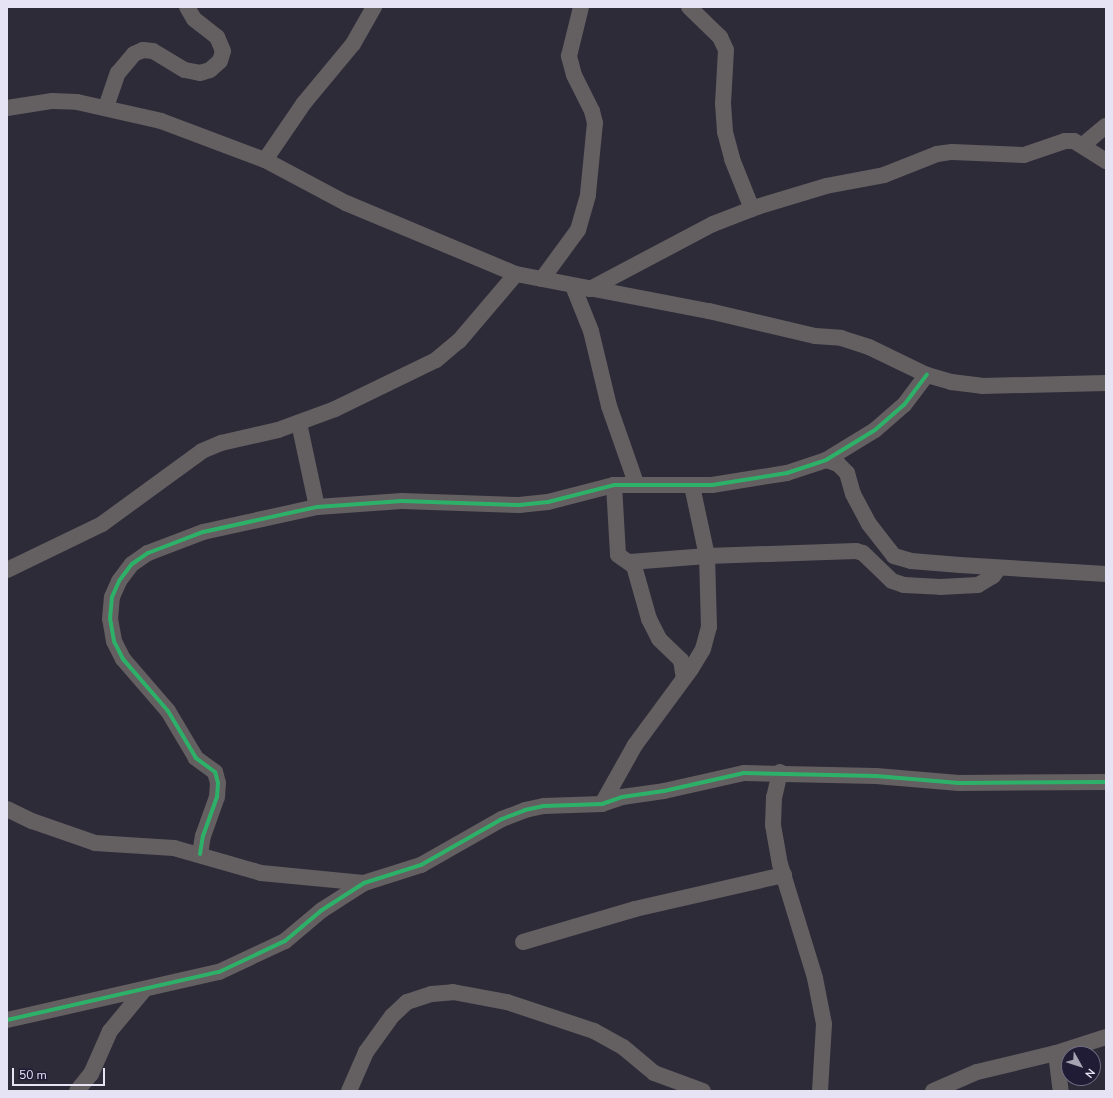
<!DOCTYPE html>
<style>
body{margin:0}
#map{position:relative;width:1113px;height:1098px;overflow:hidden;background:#2e2b39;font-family:"Nunito Sans",sans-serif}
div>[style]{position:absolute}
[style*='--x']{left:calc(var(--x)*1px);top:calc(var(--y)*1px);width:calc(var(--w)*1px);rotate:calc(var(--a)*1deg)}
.minor>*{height:16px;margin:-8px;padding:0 8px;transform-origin:8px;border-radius:8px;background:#645f61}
.cycleway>*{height:4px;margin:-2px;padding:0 2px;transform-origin:2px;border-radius:2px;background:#2db169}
span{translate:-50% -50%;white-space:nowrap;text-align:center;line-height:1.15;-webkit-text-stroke:3px #211c35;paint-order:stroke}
.frame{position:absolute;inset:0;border:8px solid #e6e3f5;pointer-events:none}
.north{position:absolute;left:1061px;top:1046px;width:40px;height:40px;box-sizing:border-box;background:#211c35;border:1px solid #706c82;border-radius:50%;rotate:129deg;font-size:11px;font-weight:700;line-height:16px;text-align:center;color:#e6e3f5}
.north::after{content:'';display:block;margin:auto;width:14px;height:18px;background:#a6a3b3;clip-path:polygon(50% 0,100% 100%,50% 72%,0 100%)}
.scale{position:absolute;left:12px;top:1068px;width:93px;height:18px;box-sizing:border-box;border:2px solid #e6e3f5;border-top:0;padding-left:5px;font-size:12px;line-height:14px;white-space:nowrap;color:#e6e3f5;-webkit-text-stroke:3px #211c35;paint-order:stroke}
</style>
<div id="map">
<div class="minor">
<i style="--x:689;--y:7;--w:43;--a:44.1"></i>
<i style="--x:720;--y:37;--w:14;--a:65"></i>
<i style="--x:726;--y:50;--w:53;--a:93.2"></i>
<i style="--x:723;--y:103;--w:29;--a:86"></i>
<i style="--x:725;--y:132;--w:28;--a:75"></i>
<i style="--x:732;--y:159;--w:54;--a:68.2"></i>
<i style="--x:106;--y:107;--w:36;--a:-71"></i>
<i style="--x:118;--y:73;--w:25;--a:-50"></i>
<i style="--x:134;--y:54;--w:10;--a:-24"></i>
<i style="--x:143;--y:50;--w:10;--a:6"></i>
<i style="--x:153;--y:51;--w:37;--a:31"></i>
<i style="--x:185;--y:70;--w:15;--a:11"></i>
<i style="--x:200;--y:73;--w:10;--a:-17"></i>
<i style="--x:210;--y:70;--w:13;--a:-42"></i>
<i style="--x:220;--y:61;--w:10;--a:-73"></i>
<i style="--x:223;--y:51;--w:15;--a:-113"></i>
<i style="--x:217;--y:37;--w:29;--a:-142"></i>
<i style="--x:194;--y:19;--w:14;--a:-120"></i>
<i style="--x:7;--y:108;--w:46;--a:-8.8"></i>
<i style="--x:52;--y:101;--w:25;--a:2"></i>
<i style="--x:77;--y:102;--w:86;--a:12.7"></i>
<i style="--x:161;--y:121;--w:111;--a:20.6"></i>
<i style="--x:265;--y:160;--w:92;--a:28"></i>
<i style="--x:346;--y:203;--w:184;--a:22.7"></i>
<i style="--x:516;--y:274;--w:197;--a:10.9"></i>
<i style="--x:709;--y:311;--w:109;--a:13.3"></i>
<i style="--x:815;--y:336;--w:26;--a:4"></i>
<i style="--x:841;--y:338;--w:29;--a:18"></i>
<i style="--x:869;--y:347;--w:64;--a:25.8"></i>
<i style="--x:927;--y:375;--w:25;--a:16"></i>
<i style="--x:951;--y:382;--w:31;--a:7"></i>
<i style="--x:982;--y:386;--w:124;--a:-1.4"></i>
<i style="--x:1083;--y:145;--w:30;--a:-40"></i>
<i style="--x:265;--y:160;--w:69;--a:-55.6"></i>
<i style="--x:304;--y:103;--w:77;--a:-50.3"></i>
<i style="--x:353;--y:44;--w:43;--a:-60.4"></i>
<i style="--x:542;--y:279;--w:61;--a:-53.7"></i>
<i style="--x:578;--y:230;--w:37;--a:-74"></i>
<i style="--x:588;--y:194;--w:71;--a:-84.4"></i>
<i style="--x:595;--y:123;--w:12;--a:-104"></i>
<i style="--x:592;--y:111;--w:40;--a:-116.6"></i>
<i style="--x:574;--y:75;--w:20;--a:-105"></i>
<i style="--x:569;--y:56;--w:50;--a:-76.2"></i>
<i style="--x:573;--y:286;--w:48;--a:68.2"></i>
<i style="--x:591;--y:331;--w:77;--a:76.5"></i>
<i style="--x:609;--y:406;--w:82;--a:70.7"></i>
<i style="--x:586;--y:288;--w:4;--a:14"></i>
<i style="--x:590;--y:289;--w:139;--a:-27.9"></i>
<i style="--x:713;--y:224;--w:47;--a:-21.1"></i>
<i style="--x:757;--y:207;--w:72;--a:-16.9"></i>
<i style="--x:826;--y:186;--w:59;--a:-10.7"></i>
<i style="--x:884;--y:175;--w:57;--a:-21.6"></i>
<i style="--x:937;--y:154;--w:15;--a:-8"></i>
<i style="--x:952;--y:152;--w:72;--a:2.4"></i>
<i style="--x:1024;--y:155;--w:43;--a:-18.9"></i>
<i style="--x:1065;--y:141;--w:9;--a:0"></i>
<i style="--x:1074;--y:141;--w:38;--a:32"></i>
<i style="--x:299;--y:423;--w:86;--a:77.9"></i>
<i style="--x:826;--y:460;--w:13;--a:18"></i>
<i style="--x:838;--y:464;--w:13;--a:45"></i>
<i style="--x:847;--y:473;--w:22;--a:74"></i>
<i style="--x:853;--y:494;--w:34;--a:62"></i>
<i style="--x:869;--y:524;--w:41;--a:52"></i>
<i style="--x:894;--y:556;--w:18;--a:16"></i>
<i style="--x:911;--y:561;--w:49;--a:4.7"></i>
<i style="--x:960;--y:565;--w:146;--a:3.5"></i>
<i style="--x:614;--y:485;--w:70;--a:86.7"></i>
<i style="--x:618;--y:555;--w:19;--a:35"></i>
<i style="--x:634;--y:566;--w:55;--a:74.2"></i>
<i style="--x:649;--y:619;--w:22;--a:63"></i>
<i style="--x:659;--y:639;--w:30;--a:44"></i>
<i style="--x:681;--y:660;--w:18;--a:81"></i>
<i style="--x:630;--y:562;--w:77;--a:-4.5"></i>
<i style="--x:707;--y:556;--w:149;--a:-1.9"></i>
<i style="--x:856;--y:551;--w:7;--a:16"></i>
<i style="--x:863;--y:553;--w:40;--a:44"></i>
<i style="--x:892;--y:581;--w:13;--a:18"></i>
<i style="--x:904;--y:585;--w:36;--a:3"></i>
<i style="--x:940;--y:587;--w:38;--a:-3"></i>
<i style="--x:978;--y:585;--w:17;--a:-31"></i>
<i style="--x:993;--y:576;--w:10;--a:-53"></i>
<i style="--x:7;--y:570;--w:106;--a:-25.8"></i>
<i style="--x:102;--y:524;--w:124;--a:-36.1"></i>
<i style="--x:202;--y:451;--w:21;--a:-23"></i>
<i style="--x:221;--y:443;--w:58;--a:-12.8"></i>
<i style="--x:278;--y:430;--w:61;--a:-20.2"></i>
<i style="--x:335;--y:409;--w:112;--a:-25.9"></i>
<i style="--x:436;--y:360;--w:30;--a:-40"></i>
<i style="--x:459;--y:341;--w:88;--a:-49.6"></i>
<i style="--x:780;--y:772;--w:26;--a:103"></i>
<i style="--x:774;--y:797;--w:28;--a:92"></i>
<i style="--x:773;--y:825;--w:40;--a:80"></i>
<i style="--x:780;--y:864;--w:119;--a:72.9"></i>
<i style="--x:815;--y:978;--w:47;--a:78.9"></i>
<i style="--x:824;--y:1024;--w:67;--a:93.4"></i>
<i style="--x:602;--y:804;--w:68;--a:-60.8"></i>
<i style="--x:635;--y:745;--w:94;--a:-53.6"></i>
<i style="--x:691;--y:669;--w:23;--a:-59"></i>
<i style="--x:703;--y:649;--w:23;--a:-75"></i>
<i style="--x:709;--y:627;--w:71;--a:-91.6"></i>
<i style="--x:707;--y:556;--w:72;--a:-102.1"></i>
<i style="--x:7;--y:809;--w:28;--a:26"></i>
<i style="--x:32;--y:821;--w:67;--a:19.2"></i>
<i style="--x:95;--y:843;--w:79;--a:3.6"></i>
<i style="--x:174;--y:848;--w:91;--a:16"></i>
<i style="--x:261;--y:873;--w:103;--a:5.5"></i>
<i style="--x:200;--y:854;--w:18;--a:-81"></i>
<i style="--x:203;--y:836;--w:41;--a:-70.3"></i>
<i style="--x:217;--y:797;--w:14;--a:-86"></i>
<i style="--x:218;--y:783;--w:11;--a:-105"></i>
<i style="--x:215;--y:772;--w:24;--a:-144"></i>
<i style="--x:196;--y:758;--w:55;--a:-120.8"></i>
<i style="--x:168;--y:711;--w:69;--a:-130.9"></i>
<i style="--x:123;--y:659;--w:20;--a:-117"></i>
<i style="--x:114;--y:641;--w:22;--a:-100"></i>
<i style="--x:110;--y:619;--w:22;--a:-85"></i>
<i style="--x:112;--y:597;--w:17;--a:-66"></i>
<i style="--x:119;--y:581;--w:21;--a:-53"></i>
<i style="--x:132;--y:564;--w:19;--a:-35"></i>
<i style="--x:148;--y:553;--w:59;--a:-20.9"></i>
<i style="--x:203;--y:532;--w:117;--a:-12.4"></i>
<i style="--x:317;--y:507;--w:85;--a:-4"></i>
<i style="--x:402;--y:501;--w:117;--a:2"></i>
<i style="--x:519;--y:505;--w:29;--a:-6"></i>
<i style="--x:548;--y:502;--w:68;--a:-14.4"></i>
<i style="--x:614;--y:485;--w:98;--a:0"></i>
<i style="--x:712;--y:485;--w:76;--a:-9.1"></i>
<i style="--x:787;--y:473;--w:41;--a:-18.4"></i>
<i style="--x:826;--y:460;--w:57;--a:-31.5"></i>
<i style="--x:875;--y:430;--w:38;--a:-41"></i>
<i style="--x:904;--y:405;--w:38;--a:-53"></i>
<i style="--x:523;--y:942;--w:117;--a:-16.4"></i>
<i style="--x:635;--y:909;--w:153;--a:-12.9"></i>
<i style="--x:7;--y:1020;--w:217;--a:-12.8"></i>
<i style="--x:219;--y:972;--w:73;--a:-25.2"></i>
<i style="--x:285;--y:941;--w:48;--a:-40"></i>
<i style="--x:322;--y:910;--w:50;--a:-32.7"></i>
<i style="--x:364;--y:883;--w:60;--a:-17.5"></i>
<i style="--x:421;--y:865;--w:93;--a:-29.6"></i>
<i style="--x:502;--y:819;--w:25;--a:-21"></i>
<i style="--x:525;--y:810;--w:19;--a:-12"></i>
<i style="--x:544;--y:806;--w:58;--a:-2"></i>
<i style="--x:602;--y:804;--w:21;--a:-19"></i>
<i style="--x:622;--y:797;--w:42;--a:-8.1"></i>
<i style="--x:664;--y:791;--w:82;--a:-12.7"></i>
<i style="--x:744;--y:773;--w:132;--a:1.3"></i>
<i style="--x:876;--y:776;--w:83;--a:4.8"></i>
<i style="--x:959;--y:783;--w:147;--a:-0.4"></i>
<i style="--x:1056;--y:1053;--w:38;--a:83"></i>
<i style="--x:77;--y:1091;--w:22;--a:-51"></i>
<i style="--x:91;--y:1074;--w:47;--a:-66.2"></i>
<i style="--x:110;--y:1031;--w:53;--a:-50.3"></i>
<i style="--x:349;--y:1091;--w:43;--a:-66.4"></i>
<i style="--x:366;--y:1052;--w:44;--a:-54.2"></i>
<i style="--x:392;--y:1016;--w:21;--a:-43"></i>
<i style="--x:407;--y:1002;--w:26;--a:-18"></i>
<i style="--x:432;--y:994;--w:21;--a:-5"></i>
<i style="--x:453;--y:992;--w:55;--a:10.5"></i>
<i style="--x:507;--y:1002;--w:92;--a:18.4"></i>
<i style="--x:594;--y:1031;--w:33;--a:29"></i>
<i style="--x:623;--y:1047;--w:40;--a:40"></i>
<i style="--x:654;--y:1073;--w:52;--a:20.2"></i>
<i style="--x:933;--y:1091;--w:48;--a:-23.4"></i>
<i style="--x:977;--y:1072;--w:81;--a:-13.5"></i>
<i style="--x:1056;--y:1053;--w:52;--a:-17.7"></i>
</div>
<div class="cycleway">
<i style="--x:200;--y:854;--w:18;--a:-81"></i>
<i style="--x:203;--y:836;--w:41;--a:-70.3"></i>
<i style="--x:217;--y:797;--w:14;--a:-86"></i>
<i style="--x:218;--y:783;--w:11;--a:-105"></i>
<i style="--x:215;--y:772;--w:24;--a:-144"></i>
<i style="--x:196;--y:758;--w:55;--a:-120.8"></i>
<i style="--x:168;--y:711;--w:69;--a:-130.9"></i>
<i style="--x:123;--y:659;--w:20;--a:-117"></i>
<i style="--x:114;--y:641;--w:22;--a:-100"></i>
<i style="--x:110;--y:619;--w:22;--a:-85"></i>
<i style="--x:112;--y:597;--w:17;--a:-66"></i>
<i style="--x:119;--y:581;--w:21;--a:-53"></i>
<i style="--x:132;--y:564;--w:19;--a:-35"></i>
<i style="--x:148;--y:553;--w:59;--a:-20.9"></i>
<i style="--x:203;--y:532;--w:117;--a:-12.4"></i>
<i style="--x:317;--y:507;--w:85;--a:-4"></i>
<i style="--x:402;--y:501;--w:117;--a:2"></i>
<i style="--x:519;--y:505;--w:29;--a:-6"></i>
<i style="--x:548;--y:502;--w:68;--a:-14.4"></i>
<i style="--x:614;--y:485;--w:98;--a:0"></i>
<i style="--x:712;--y:485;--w:76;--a:-9.1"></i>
<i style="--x:787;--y:473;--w:41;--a:-18.4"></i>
<i style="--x:826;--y:460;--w:57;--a:-31.5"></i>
<i style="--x:875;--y:430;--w:38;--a:-41"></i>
<i style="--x:904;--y:405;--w:38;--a:-53"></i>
<i style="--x:7;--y:1020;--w:217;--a:-12.8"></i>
<i style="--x:219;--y:972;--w:73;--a:-25.2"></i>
<i style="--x:285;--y:941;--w:48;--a:-40"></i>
<i style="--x:322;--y:910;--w:50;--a:-32.7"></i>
<i style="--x:364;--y:883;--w:60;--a:-17.5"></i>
<i style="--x:421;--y:865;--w:93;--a:-29.6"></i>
<i style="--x:502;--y:819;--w:25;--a:-21"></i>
<i style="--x:525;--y:810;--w:19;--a:-12"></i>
<i style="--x:544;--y:806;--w:58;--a:-2"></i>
<i style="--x:602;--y:804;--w:21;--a:-19"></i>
<i style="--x:622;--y:797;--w:42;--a:-8.1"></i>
<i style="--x:664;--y:791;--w:82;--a:-12.7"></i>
<i style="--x:744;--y:773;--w:132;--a:1.3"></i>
<i style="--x:876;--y:776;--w:83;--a:4.8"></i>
<i style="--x:959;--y:783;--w:147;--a:-0.4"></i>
</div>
<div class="frame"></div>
<div class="north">N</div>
<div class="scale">50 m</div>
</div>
